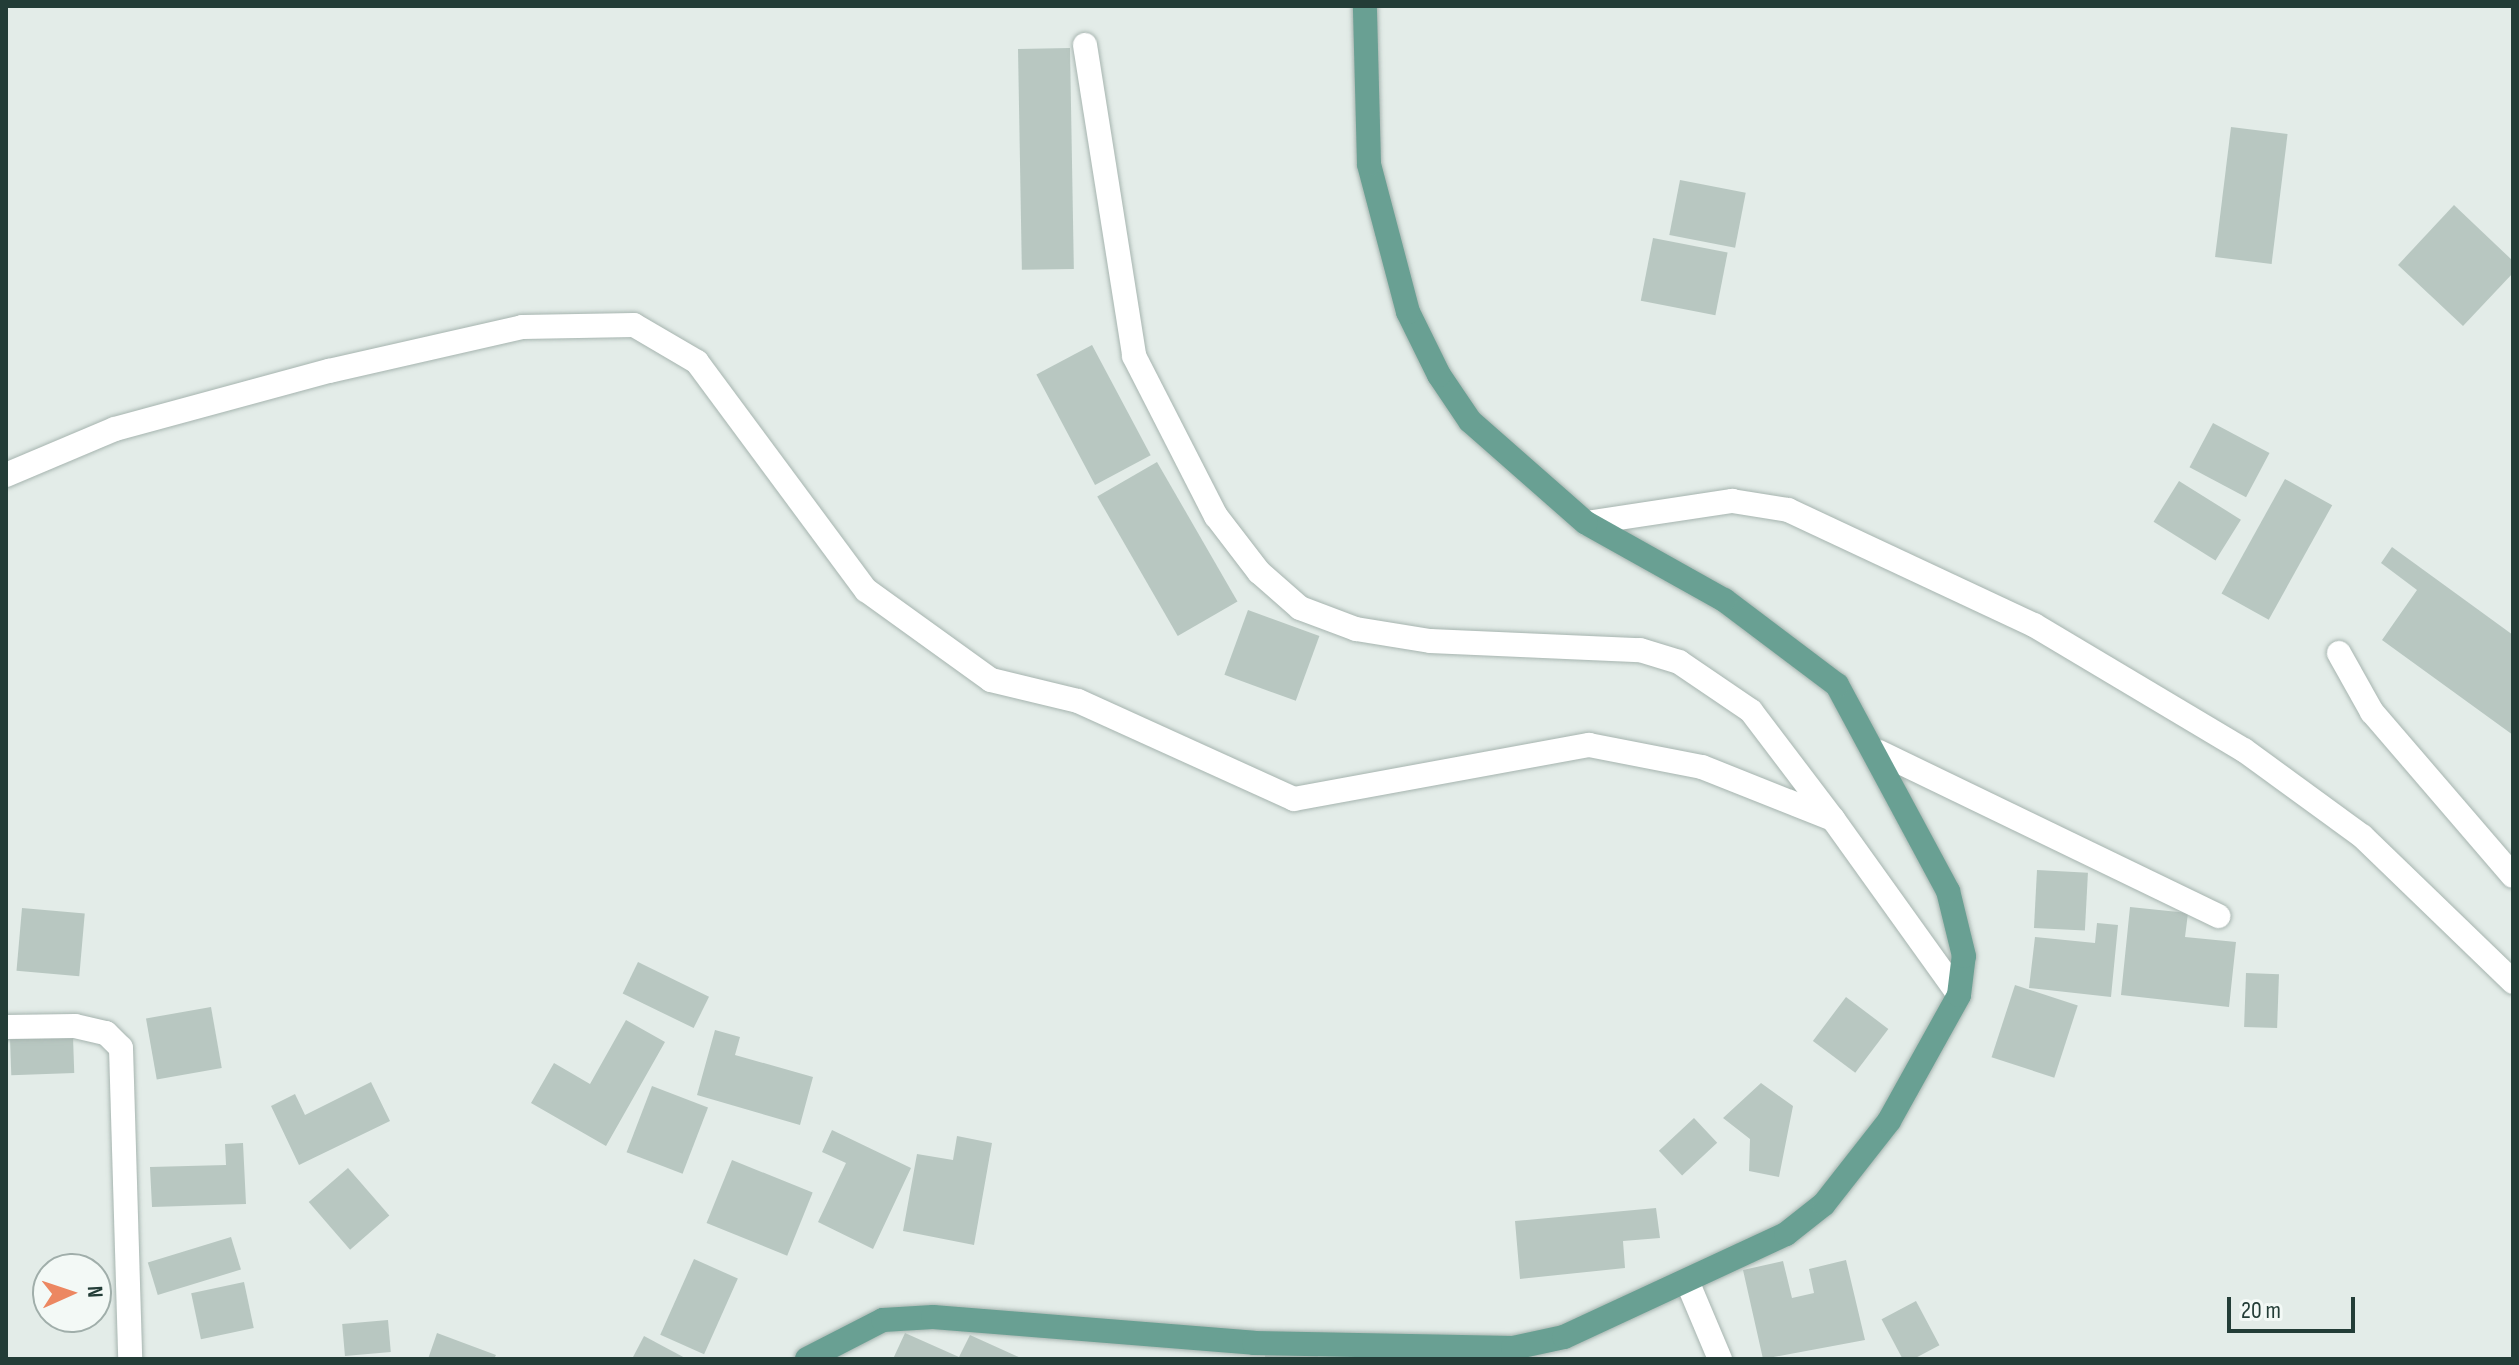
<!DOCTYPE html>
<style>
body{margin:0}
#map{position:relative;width:2519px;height:1365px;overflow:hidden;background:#e3ece8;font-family:"Sofia Sans Condensed",sans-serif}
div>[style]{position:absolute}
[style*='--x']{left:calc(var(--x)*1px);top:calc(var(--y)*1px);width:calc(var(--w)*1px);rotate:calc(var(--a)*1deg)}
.building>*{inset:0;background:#b8c7c1;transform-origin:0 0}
.roads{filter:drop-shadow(0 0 2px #a6b4af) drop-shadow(0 0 2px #a6b4af)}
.street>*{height:24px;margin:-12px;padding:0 12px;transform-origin:12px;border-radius:12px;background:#fff}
.primary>*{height:24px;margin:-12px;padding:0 12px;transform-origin:12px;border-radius:12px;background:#69a093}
span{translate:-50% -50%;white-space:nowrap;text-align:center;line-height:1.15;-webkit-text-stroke:6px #f3f9f6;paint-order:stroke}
.frame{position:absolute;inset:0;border:8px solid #233d37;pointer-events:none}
.north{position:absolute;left:32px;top:1253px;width:80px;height:80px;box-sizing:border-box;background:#f3f9f6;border:2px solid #a0aeaa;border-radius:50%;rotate:87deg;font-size:22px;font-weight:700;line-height:32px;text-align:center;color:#233d37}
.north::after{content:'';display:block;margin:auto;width:28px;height:36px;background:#ec8761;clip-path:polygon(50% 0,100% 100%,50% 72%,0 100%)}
.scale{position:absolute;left:2227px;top:1297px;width:128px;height:36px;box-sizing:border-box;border:4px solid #233d37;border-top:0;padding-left:10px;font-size:24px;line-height:28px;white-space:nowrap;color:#233d37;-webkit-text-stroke:6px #f3f9f6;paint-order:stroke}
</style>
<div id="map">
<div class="building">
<i style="left:1070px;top:48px;width:221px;height:52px;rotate:89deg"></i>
<i style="left:2231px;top:127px;width:57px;height:131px;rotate:7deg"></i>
<i style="left:1680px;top:180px;width:67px;height:56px;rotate:11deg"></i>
<i style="clip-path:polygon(2454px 205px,2513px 261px,2513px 273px,2463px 326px,2398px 265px)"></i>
<i style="left:1653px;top:238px;width:76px;height:64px;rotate:11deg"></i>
<i style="left:1092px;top:345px;width:125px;height:63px;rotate:62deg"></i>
<i style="left:2213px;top:423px;width:64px;height:50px;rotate:28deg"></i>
<i style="left:1157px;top:462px;width:161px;height:69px;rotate:60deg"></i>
<i style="left:2285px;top:479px;width:54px;height:131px;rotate:29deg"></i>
<i style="left:2179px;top:481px;width:73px;height:48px;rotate:32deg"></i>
<i style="clip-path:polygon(2392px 547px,2513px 635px,2513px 735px,2382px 640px,2417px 590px,2381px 563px)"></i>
<i style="left:1248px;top:610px;width:76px;height:69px;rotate:20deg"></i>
<i style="left:2037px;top:870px;width:51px;height:58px;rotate:3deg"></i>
<i style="clip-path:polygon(2130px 907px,2188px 913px,2185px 937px,2236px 942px,2229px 1007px,2121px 995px)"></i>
<i style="left:22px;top:908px;width:63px;height:63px;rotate:5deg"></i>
<i style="clip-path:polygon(2097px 923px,2118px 925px,2111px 997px,2029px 988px,2035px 937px,2095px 943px)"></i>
<i style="left:638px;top:962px;width:79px;height:35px;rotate:26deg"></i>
<i style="left:2246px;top:973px;width:33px;height:54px;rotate:2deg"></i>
<i style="left:2015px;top:985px;width:66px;height:76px;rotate:18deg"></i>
<i style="left:1846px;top:997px;width:53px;height:55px;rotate:37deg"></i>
<i style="left:211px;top:1007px;width:62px;height:66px;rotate:80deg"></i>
<i style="clip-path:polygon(626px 1020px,665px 1042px,606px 1146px,531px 1103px,554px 1063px,590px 1084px)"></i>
<i style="clip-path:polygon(715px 1030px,740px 1037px,735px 1055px,813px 1077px,800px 1125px,697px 1095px)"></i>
<i style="left:73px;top:1037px;width:36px;height:63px;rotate:88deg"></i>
<i style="clip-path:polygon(371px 1082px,390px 1121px,299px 1165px,271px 1106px,295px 1094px,305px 1115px)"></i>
<i style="clip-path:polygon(1761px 1083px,1793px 1106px,1779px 1177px,1749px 1171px,1750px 1139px,1723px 1118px)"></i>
<i style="left:652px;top:1086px;width:60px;height:71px;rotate:21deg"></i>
<i style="left:1694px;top:1118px;width:34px;height:48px;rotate:47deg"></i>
<i style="clip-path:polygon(832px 1130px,911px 1168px,873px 1249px,818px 1222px,846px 1163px,822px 1152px)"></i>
<i style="clip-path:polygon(957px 1136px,992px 1143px,974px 1245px,903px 1231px,917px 1154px,953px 1160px)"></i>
<i style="clip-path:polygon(243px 1143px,246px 1204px,152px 1207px,150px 1167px,226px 1165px,225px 1144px)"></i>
<i style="left:732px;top:1160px;width:87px;height:68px;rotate:22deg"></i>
<i style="left:348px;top:1168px;width:63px;height:52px;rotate:49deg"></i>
<i style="clip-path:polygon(1656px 1208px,1660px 1238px,1623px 1241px,1625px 1268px,1520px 1279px,1515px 1221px)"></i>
<i style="left:231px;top:1237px;width:34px;height:87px;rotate:73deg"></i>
<i style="left:694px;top:1259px;width:48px;height:83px;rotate:24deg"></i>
<i style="clip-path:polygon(1846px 1260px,1865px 1340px,1763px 1359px,1743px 1270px,1783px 1261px,1792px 1298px,1814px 1293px,1809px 1269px)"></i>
<i style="left:244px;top:1282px;width:47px;height:54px;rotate:78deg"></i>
<i style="left:1916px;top:1301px;width:50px;height:39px;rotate:62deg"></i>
<i style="left:388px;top:1320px;width:32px;height:46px;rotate:85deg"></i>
<i style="clip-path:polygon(437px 1333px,496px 1355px,494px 1359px,428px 1359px)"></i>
<i style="clip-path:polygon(905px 1333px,959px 1357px,970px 1335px,1023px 1359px,893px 1359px)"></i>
<i style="clip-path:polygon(644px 1336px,687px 1359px,632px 1359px)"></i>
<i style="clip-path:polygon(1265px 1353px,1318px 1354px,1318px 1359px,1265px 1359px)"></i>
</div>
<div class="roads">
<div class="street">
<i style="--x:1085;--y:45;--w:315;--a:81"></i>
<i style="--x:1134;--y:356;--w:180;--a:62.9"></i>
<i style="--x:1216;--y:516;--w:71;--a:52.5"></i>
<i style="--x:1259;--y:572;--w:55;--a:41.3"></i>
<i style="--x:1300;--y:608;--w:60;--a:20.6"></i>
<i style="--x:1356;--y:629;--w:75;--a:9.2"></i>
<i style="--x:1430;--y:641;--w:210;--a:2.5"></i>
<i style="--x:1640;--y:650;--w:41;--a:17.1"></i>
<i style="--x:1679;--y:662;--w:87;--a:34.2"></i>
<i style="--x:1751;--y:711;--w:136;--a:52.8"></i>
<i style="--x:6;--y:475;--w:118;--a:-22.9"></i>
<i style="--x:115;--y:429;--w:222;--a:-15.2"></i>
<i style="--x:329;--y:371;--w:198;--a:-12.8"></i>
<i style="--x:522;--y:327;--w:112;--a:-1"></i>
<i style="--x:634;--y:325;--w:73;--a:30.4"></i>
<i style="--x:697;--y:362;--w:284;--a:53.5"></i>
<i style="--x:866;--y:590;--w:154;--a:35.8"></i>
<i style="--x:991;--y:680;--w:89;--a:13.6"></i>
<i style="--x:1078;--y:701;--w:237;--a:24.4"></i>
<i style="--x:1294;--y:799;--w:300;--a:-10.4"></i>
<i style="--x:1589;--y:745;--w:115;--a:11"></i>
<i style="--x:1702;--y:767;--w:141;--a:21.7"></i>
<i style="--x:1833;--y:819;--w:216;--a:54.4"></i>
<i style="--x:1586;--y:523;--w:148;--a:-8.6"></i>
<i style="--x:1732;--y:501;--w:57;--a:9.1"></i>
<i style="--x:1788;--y:510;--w:272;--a:25.1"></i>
<i style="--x:2034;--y:625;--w:244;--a:30.8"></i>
<i style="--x:2244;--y:750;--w:146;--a:36.1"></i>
<i style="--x:2362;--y:836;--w:210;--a:44"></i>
<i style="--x:2339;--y:653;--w:68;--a:60.8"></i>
<i style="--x:2372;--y:712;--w:216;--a:49.3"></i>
<i style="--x:1879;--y:752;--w:377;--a:25.8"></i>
<i style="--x:6;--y:1027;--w:69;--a:-0.8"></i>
<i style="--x:75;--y:1026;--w:32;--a:13"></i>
<i style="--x:106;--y:1033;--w:21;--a:45"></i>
<i style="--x:121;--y:1048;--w:311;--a:88.3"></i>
<i style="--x:1687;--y:1281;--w:85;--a:67.1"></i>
</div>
<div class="primary">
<i style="--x:807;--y:1359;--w:85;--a:-27.2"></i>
<i style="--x:883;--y:1320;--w:50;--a:-3.4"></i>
<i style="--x:933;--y:1317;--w:322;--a:4.6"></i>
<i style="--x:1254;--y:1343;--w:259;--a:1.1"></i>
<i style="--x:1513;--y:1348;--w:52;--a:-12.2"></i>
<i style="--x:1564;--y:1337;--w:245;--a:-24.9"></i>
<i style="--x:1786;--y:1234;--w:48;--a:-38.3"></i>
<i style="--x:1824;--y:1204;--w:105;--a:-51.9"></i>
<i style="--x:1889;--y:1121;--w:144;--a:-60.9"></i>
<i style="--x:1959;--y:995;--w:39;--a:-83"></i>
<i style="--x:1964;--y:956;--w:67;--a:-103.8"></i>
<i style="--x:1948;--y:891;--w:234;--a:-118.3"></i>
<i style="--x:1837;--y:685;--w:141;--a:-143"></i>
<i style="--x:1724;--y:600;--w:158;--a:-150.8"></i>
<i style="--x:1586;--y:523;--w:154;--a:-138.7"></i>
<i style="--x:1470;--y:421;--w:55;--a:-124"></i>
<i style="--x:1439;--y:375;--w:70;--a:-116.2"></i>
<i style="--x:1408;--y:312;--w:153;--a:-104.8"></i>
<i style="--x:1369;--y:164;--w:158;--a:-91.5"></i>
</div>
</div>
<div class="frame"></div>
<div class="north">N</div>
<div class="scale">20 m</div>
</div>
